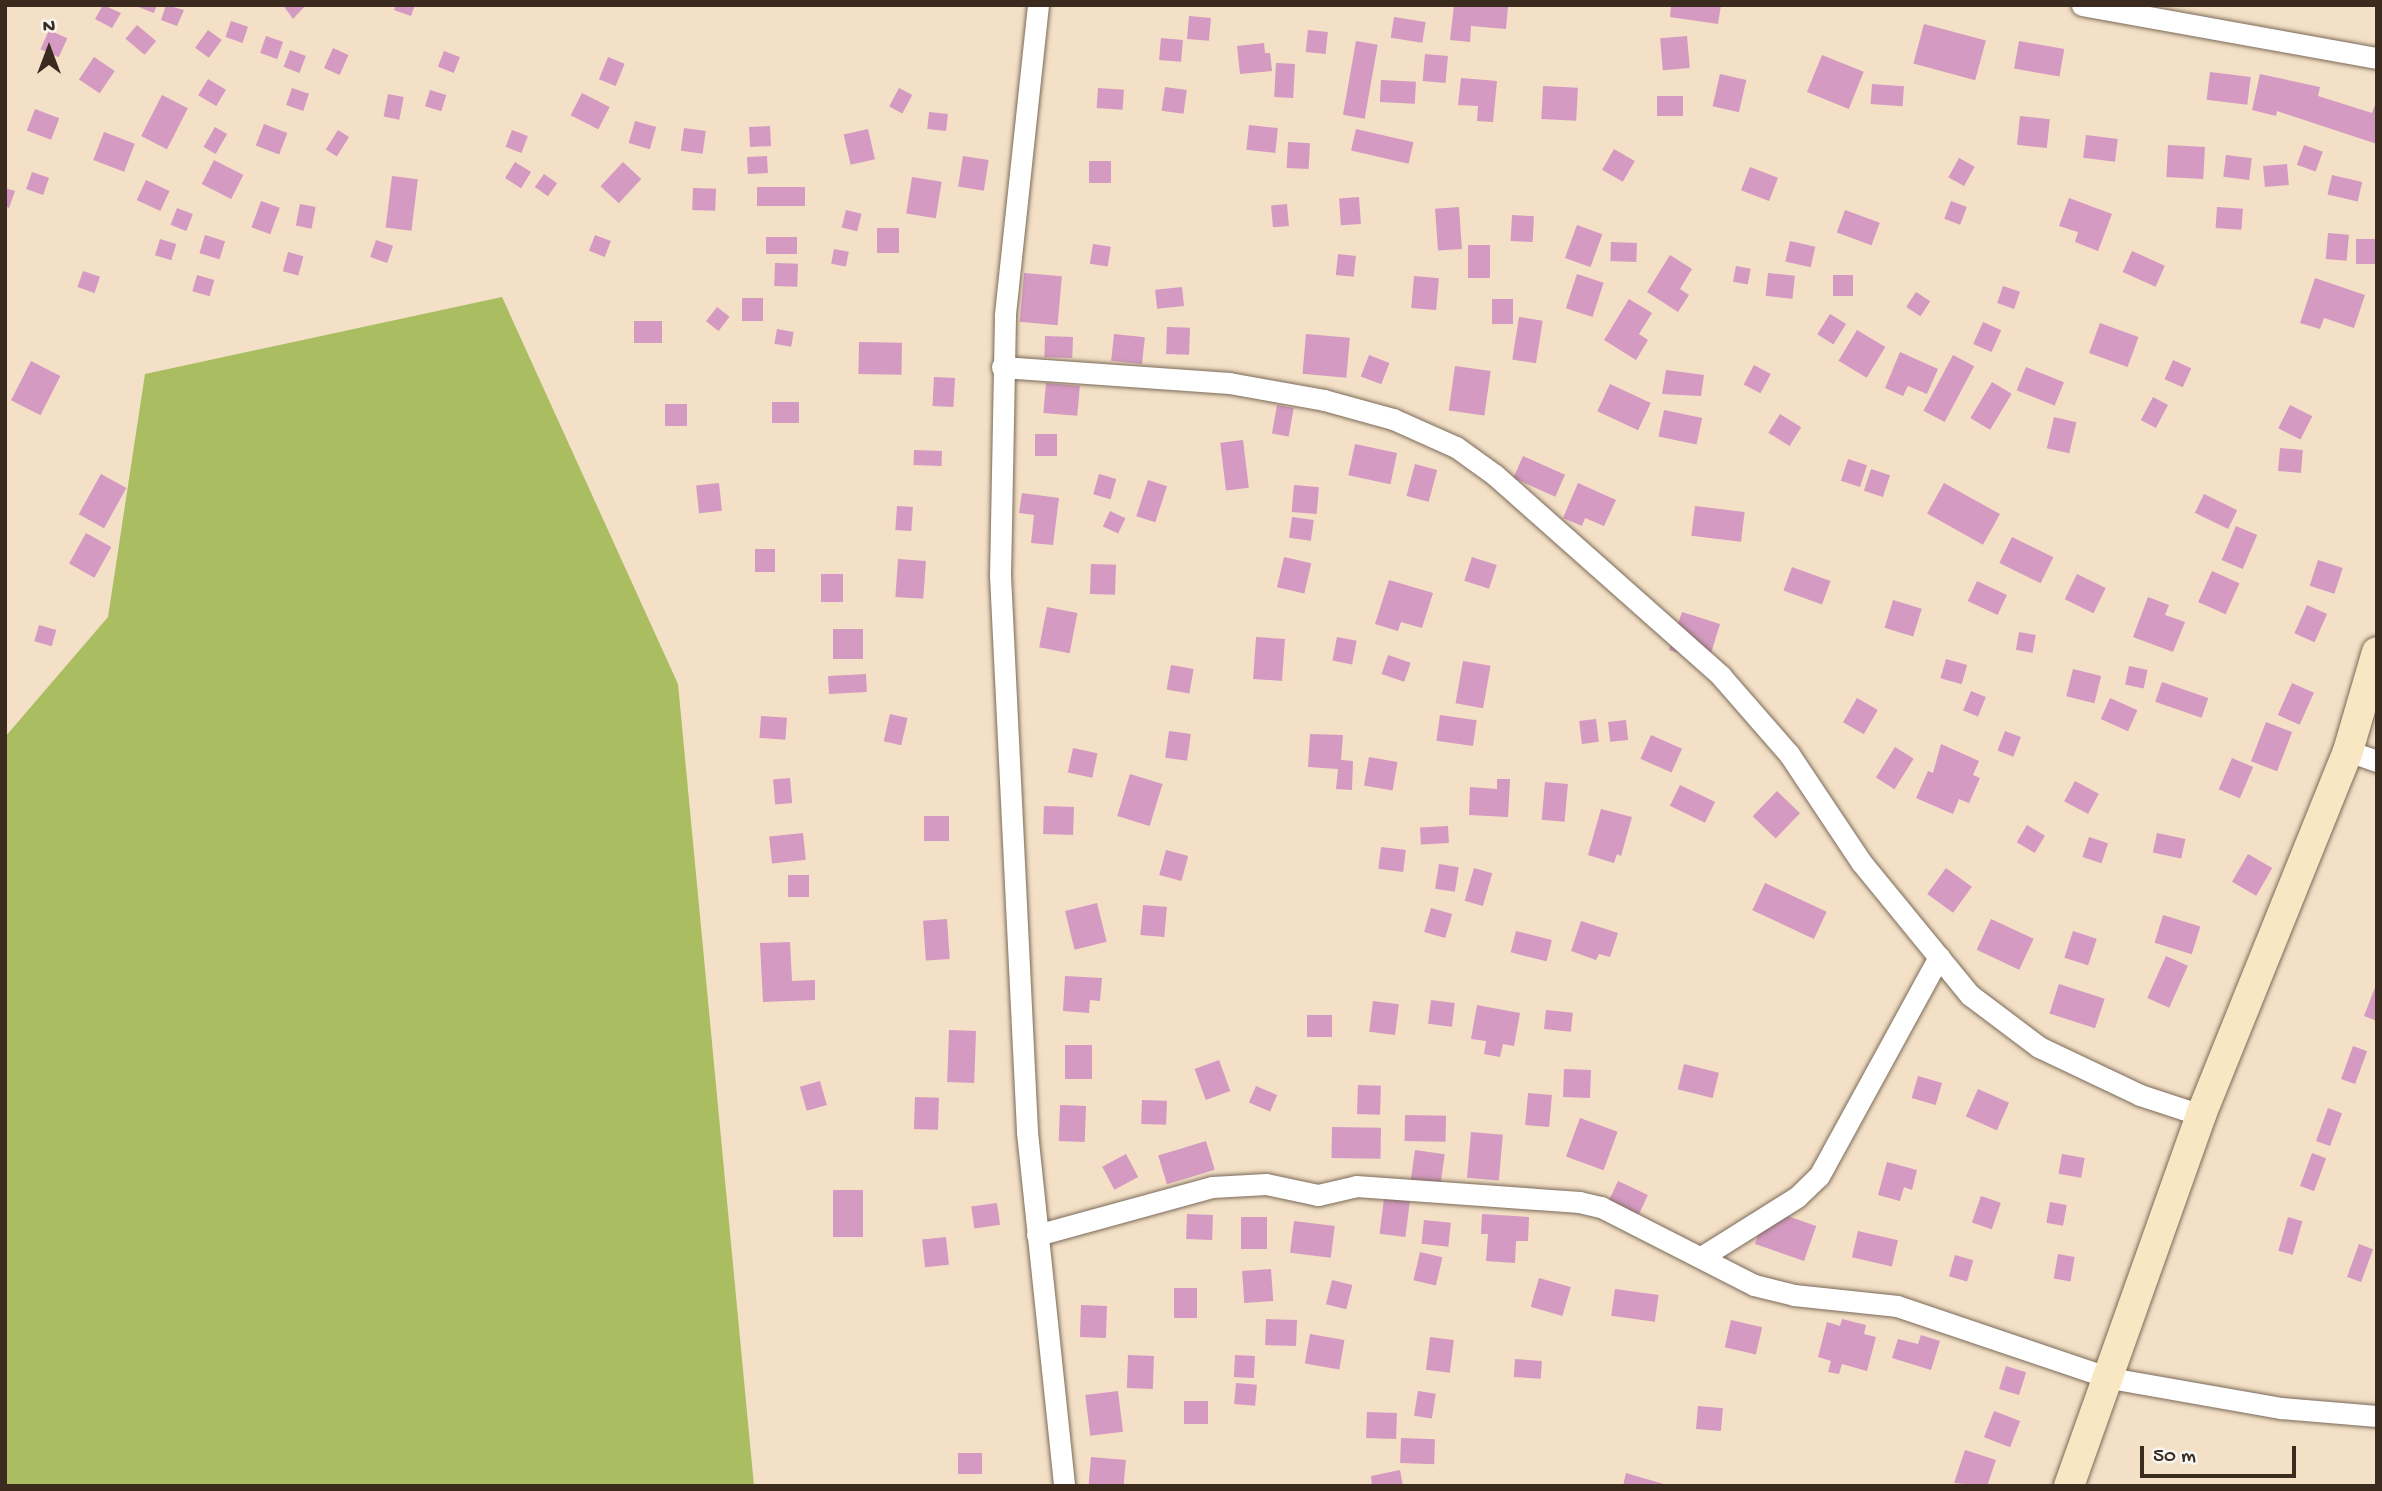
<!DOCTYPE html>
<style>
body{margin:0}
#map{position:relative;width:2382px;height:1491px;overflow:hidden;background:#f3e0c6;font-family:"Gochi Hand",sans-serif}
div>[style]{position:absolute}
[style*='--x']{left:calc(var(--x)*1px);top:calc(var(--y)*1px);width:calc(var(--w)*1px);rotate:calc(var(--a)*1deg)}
.green>*{inset:0;background:#aabd61}
.building>*{inset:0;background:#d49ac1;transform-origin:0 0}
.roads{filter:drop-shadow(0 0 2px #7b6a59) drop-shadow(0 0 2px #7b6a59)}
.minor>*{height:21px;margin:-10.5px;padding:0 10.5px;transform-origin:10.5px;border-radius:10.5px;background:#fff}
.secondary>*{height:30px;margin:-15px;padding:0 15px;transform-origin:15px;border-radius:15px;background:#f9e7c3}
span{translate:-50% -50%;white-space:nowrap;text-align:center;line-height:1.15;-webkit-text-stroke:7px #f6f6f2;paint-order:stroke}
.frame{position:absolute;inset:0;border:7px solid #3b2a1e;pointer-events:none}
.north{position:absolute;left:14px;top:14px;width:70px;height:70px;-webkit-text-stroke:5px #f6f6f2;paint-order:stroke;rotate:0deg;font-size:19px;font-weight:700;line-height:28px;text-align:center;color:#3b2a1e}
.north::after{content:'';display:block;margin:auto;width:24px;height:32px;background:#3b2a1e;clip-path:polygon(50% 0,100% 100%,50% 72%,0 100%)}
.scale{position:absolute;left:2140px;top:1446px;width:156px;height:32px;box-sizing:border-box;border:4px solid #3b2a1e;border-top:0;padding-left:9px;font-size:21px;line-height:24px;white-space:nowrap;color:#3b2a1e;-webkit-text-stroke:5px #f6f6f2;paint-order:stroke}
</style>
<div id="map">
<div class="green">
<i style="clip-path:polygon(502px 297px,678px 684px,754px 1486px,5px 1486px,5px 737px,108px 617px,145px 374px)"></i>
</div>
<div class="building">
<i style="clip-path:polygon(103px 5px,121px 13px,112px 28px,95px 19px)"></i>
<i style="clip-path:polygon(133px 5px,157px 5px,154px 13px)"></i>
<i style="clip-path:polygon(166px 5px,184px 10px,177px 26px,161px 20px)"></i>
<i style="clip-path:polygon(283px 5px,306px 5px,293px 19px)"></i>
<i style="clip-path:polygon(396px 5px,415px 5px,411px 16px,394px 10px)"></i>
<i style="clip-path:polygon(1454px 5px,1508px 6px,1506px 29px,1471px 26px,1470px 42px,1450px 40px)"></i>
<i style="clip-path:polygon(1671px 5px,1721px 5px,1718px 24px,1670px 17px)"></i>
<i style="left:1189px;top:16px;width:22px;height:23px;rotate:5deg"></i>
<i style="left:1394px;top:17px;width:32px;height:21px;rotate:9deg"></i>
<i style="left:231px;top:21px;width:18px;height:17px;rotate:19deg"></i>
<i style="left:1924px;top:24px;width:64px;height:41px;rotate:15deg"></i>
<i style="left:137px;top:25px;width:25px;height:18px;rotate:40deg"></i>
<i style="left:49px;top:30px;width:20px;height:21px;rotate:24deg"></i>
<i style="left:208px;top:30px;width:17px;height:22px;rotate:36deg"></i>
<i style="left:1308px;top:30px;width:20px;height:22px;rotate:6deg"></i>
<i style="left:266px;top:36px;width:18px;height:18px;rotate:19deg"></i>
<i style="left:1687px;top:36px;width:32px;height:27px;rotate:85deg"></i>
<i style="left:1161px;top:38px;width:22px;height:22px;rotate:5deg"></i>
<i style="left:1356px;top:41px;width:22px;height:75px;rotate:10deg"></i>
<i style="left:2019px;top:41px;width:46px;height:28px;rotate:10deg"></i>
<i style="clip-path:polygon(1264px 43px,1265px 53px,1270px 53px,1272px 71px,1240px 74px,1237px 46px)"></i>
<i style="left:333px;top:48px;width:17px;height:22px;rotate:24deg"></i>
<i style="left:290px;top:50px;width:17px;height:18px;rotate:21deg"></i>
<i style="left:444px;top:51px;width:17px;height:17px;rotate:21deg"></i>
<i style="left:1425px;top:54px;width:23px;height:27px;rotate:5deg"></i>
<i style="left:1822px;top:55px;width:45px;height:40px;rotate:22deg"></i>
<i style="left:94px;top:57px;width:25px;height:27px;rotate:34deg"></i>
<i style="left:608px;top:57px;width:18px;height:24px;rotate:22deg"></i>
<i style="left:1276px;top:63px;width:19px;height:34px;rotate:3deg"></i>
<i style="left:2210px;top:72px;width:41px;height:28px;rotate:7deg"></i>
<i style="left:1720px;top:74px;width:27px;height:33px;rotate:13deg"></i>
<i style="clip-path:polygon(2260px 74px,2320px 87px,2318px 96px,2372px 113px,2377px 100px,2377px 144px,2277px 111px,2276px 116px,2252px 110px)"></i>
<i style="clip-path:polygon(1461px 78px,1497px 81px,1493px 122px,1477px 121px,1478px 106px,1458px 105px)"></i>
<i style="left:208px;top:79px;width:21px;height:19px;rotate:31deg"></i>
<i style="left:1381px;top:80px;width:35px;height:22px;rotate:3deg"></i>
<i style="left:1872px;top:84px;width:32px;height:20px;rotate:4deg"></i>
<i style="left:1543px;top:86px;width:35px;height:33px;rotate:3deg"></i>
<i style="left:1165px;top:87px;width:22px;height:24px;rotate:8deg"></i>
<i style="left:292px;top:88px;width:18px;height:18px;rotate:19deg"></i>
<i style="left:899px;top:88px;width:15px;height:21px;rotate:28deg"></i>
<i style="left:1098px;top:88px;width:26px;height:20px;rotate:4deg"></i>
<i style="left:430px;top:90px;width:17px;height:17px;rotate:17deg"></i>
<i style="left:582px;top:93px;width:31px;height:25px;rotate:27deg"></i>
<i style="left:388px;top:94px;width:16px;height:23px;rotate:11deg"></i>
<i style="left:162px;top:95px;width:29px;height:46px;rotate:27deg"></i>
<i style="left:1657px;top:96px;width:26px;height:20px"></i>
<i style="left:35px;top:109px;width:26px;height:23px;rotate:21deg"></i>
<i style="left:929px;top:112px;width:19px;height:17px;rotate:6deg"></i>
<i style="left:2020px;top:116px;width:30px;height:29px;rotate:6deg"></i>
<i style="left:635px;top:121px;width:22px;height:23px;rotate:16deg"></i>
<i style="left:264px;top:124px;width:25px;height:23px;rotate:21deg"></i>
<i style="left:1249px;top:125px;width:29px;height:25px;rotate:6deg"></i>
<i style="left:770px;top:126px;width:20px;height:21px;rotate:87deg"></i>
<i style="left:215px;top:127px;width:14px;height:23px;rotate:30deg"></i>
<i style="left:684px;top:128px;width:22px;height:23px;rotate:8deg"></i>
<i style="left:868px;top:129px;width:31px;height:25px;rotate:77deg"></i>
<i style="left:1356px;top:129px;width:59px;height:22px;rotate:13deg"></i>
<i style="left:338px;top:130px;width:13px;height:23px;rotate:32deg"></i>
<i style="left:512px;top:130px;width:17px;height:18px;rotate:21deg"></i>
<i style="left:104px;top:132px;width:33px;height:30px;rotate:21deg"></i>
<i style="left:2086px;top:135px;width:32px;height:23px;rotate:7deg"></i>
<i style="left:1288px;top:142px;width:22px;height:26px;rotate:3deg"></i>
<i style="left:2168px;top:145px;width:37px;height:32px;rotate:3deg"></i>
<i style="left:2304px;top:145px;width:20px;height:21px;rotate:20deg"></i>
<i style="left:1614px;top:149px;width:24px;height:24px;rotate:30deg"></i>
<i style="left:2226px;top:155px;width:26px;height:22px;rotate:7deg"></i>
<i style="left:767px;top:156px;width:17px;height:20px;rotate:87deg"></i>
<i style="left:963px;top:156px;width:26px;height:31px;rotate:9deg"></i>
<i style="left:1959px;top:158px;width:18px;height:22px;rotate:29deg"></i>
<i style="left:214px;top:160px;width:33px;height:27px;rotate:27deg"></i>
<i style="left:1089px;top:161px;width:22px;height:22px"></i>
<i style="left:515px;top:162px;width:19px;height:19px;rotate:32deg"></i>
<i style="left:623px;top:162px;width:25px;height:33px;rotate:43deg"></i>
<i style="left:2287px;top:164px;width:21px;height:24px;rotate:85deg"></i>
<i style="left:1750px;top:167px;width:30px;height:25px;rotate:21deg"></i>
<i style="left:32px;top:172px;width:18px;height:18px;rotate:19deg"></i>
<i style="left:544px;top:174px;width:16px;height:16px;rotate:35deg"></i>
<i style="left:2332px;top:175px;width:31px;height:20px;rotate:13deg"></i>
<i style="left:392px;top:176px;width:26px;height:52px;rotate:7deg"></i>
<i style="left:912px;top:177px;width:30px;height:37px;rotate:9deg"></i>
<i style="left:146px;top:180px;width:26px;height:22px;rotate:25deg"></i>
<i style="left:757px;top:187px;width:48px;height:19px"></i>
<i style="clip-path:polygon(5px 188px,15px 191px,9px 208px,5px 206px)"></i>
<i style="left:693px;top:188px;width:23px;height:22px;rotate:2deg"></i>
<i style="left:1359px;top:197px;width:27px;height:20px;rotate:86deg"></i>
<i style="clip-path:polygon(2069px 198px,2112px 214px,2098px 251px,2075px 242px,2078px 232px,2059px 226px)"></i>
<i style="left:261px;top:201px;width:20px;height:28px;rotate:20deg"></i>
<i style="left:1951px;top:201px;width:17px;height:19px;rotate:21deg"></i>
<i style="left:300px;top:204px;width:16px;height:22px;rotate:11deg"></i>
<i style="left:1287px;top:204px;width:22px;height:16px;rotate:85deg"></i>
<i style="left:1459px;top:207px;width:42px;height:24px;rotate:86deg"></i>
<i style="left:2217px;top:207px;width:26px;height:21px;rotate:4deg"></i>
<i style="left:177px;top:208px;width:17px;height:18px;rotate:21deg"></i>
<i style="left:846px;top:210px;width:16px;height:18px;rotate:14deg"></i>
<i style="left:1845px;top:210px;width:37px;height:24px;rotate:20deg"></i>
<i style="left:1512px;top:215px;width:22px;height:26px;rotate:3deg"></i>
<i style="left:1577px;top:225px;width:27px;height:35px;rotate:20deg"></i>
<i style="left:877px;top:228px;width:22px;height:25px"></i>
<i style="left:2328px;top:233px;width:21px;height:26px;rotate:5deg"></i>
<i style="left:205px;top:235px;width:21px;height:19px;rotate:17deg"></i>
<i style="left:595px;top:235px;width:17px;height:17px;rotate:21deg"></i>
<i style="left:766px;top:237px;width:31px;height:17px"></i>
<i style="left:160px;top:239px;width:17px;height:17px;rotate:17deg"></i>
<i style="left:2356px;top:239px;width:21px;height:25px"></i>
<i style="left:376px;top:240px;width:18px;height:18px;rotate:19deg"></i>
<i style="left:1790px;top:241px;width:26px;height:21px;rotate:13deg"></i>
<i style="left:1611px;top:242px;width:26px;height:19px;rotate:2deg"></i>
<i style="left:1093px;top:244px;width:18px;height:20px;rotate:9deg"></i>
<i style="left:1468px;top:245px;width:22px;height:33px"></i>
<i style="left:834px;top:249px;width:15px;height:15px;rotate:11deg"></i>
<i style="left:2132px;top:251px;width:36px;height:23px;rotate:24deg"></i>
<i style="left:288px;top:252px;width:16px;height:20px;rotate:15deg"></i>
<i style="left:1338px;top:254px;width:18px;height:21px;rotate:6deg"></i>
<i style="clip-path:polygon(1670px 255px,1692px 269px,1680px 289px,1689px 295px,1678px 312px,1647px 292px)"></i>
<i style="left:775px;top:263px;width:23px;height:23px;rotate:2deg"></i>
<i style="left:1736px;top:266px;width:15px;height:16px;rotate:11deg"></i>
<i style="left:83px;top:271px;width:18px;height:17px;rotate:19deg"></i>
<i style="left:1024px;top:273px;width:38px;height:49px;rotate:5deg"></i>
<i style="left:1768px;top:273px;width:27px;height:23px;rotate:6deg"></i>
<i style="left:1577px;top:274px;width:28px;height:36px;rotate:18deg"></i>
<i style="left:197px;top:275px;width:18px;height:17px;rotate:16deg"></i>
<i style="left:1833px;top:275px;width:20px;height:21px"></i>
<i style="left:1414px;top:276px;width:25px;height:32px;rotate:5deg"></i>
<i style="clip-path:polygon(2315px 278px,2365px 295px,2354px 328px,2324px 318px,2320px 329px,2300px 323px)"></i>
<i style="left:2003px;top:286px;width:18px;height:18px;rotate:19deg"></i>
<i style="left:1182px;top:287px;width:19px;height:27px;rotate:84deg"></i>
<i style="left:1916px;top:292px;width:17px;height:18px;rotate:33deg"></i>
<i style="left:742px;top:298px;width:21px;height:23px"></i>
<i style="left:1492px;top:299px;width:21px;height:25px"></i>
<i style="clip-path:polygon(1629px 299px,1652px 313px,1639px 334px,1648px 340px,1636px 360px,1604px 340px)"></i>
<i style="left:717px;top:307px;width:16px;height:18px;rotate:38deg"></i>
<i style="left:1830px;top:314px;width:19px;height:24px;rotate:32deg"></i>
<i style="left:1519px;top:317px;width:24px;height:43px;rotate:9deg"></i>
<i style="left:634px;top:321px;width:28px;height:22px"></i>
<i style="left:1983px;top:322px;width:20px;height:24px;rotate:24deg"></i>
<i style="left:2100px;top:323px;width:41px;height:32px;rotate:20deg"></i>
<i style="left:1167px;top:327px;width:23px;height:27px;rotate:2deg"></i>
<i style="left:777px;top:329px;width:17px;height:15px;rotate:10deg"></i>
<i style="left:1857px;top:330px;width:33px;height:36px;rotate:31deg"></i>
<i style="left:1114px;top:334px;width:31px;height:27px;rotate:6deg"></i>
<i style="left:1306px;top:334px;width:44px;height:40px;rotate:5deg"></i>
<i style="left:1045px;top:336px;width:28px;height:21px;rotate:2deg"></i>
<i style="left:859px;top:342px;width:43px;height:32px;rotate:1deg"></i>
<i style="clip-path:polygon(1900px 352px,1938px 369px,1927px 394px,1908px 386px,1903px 396px,1885px 388px)"></i>
<i style="left:1369px;top:355px;width:22px;height:23px;rotate:21deg"></i>
<i style="left:1953px;top:355px;width:24px;height:63px;rotate:28deg"></i>
<i style="left:2173px;top:360px;width:20px;height:21px;rotate:24deg"></i>
<i style="left:31px;top:361px;width:33px;height:44px;rotate:27deg"></i>
<i style="left:1754px;top:365px;width:19px;height:22px;rotate:28deg"></i>
<i style="left:1455px;top:366px;width:36px;height:45px;rotate:8deg"></i>
<i style="left:2026px;top:367px;width:41px;height:25px;rotate:22deg"></i>
<i style="clip-path:polygon(1666px 370px,1704px 375px,1701px 396px,1662px 394px)"></i>
<i style="left:934px;top:377px;width:21px;height:29px;rotate:3deg"></i>
<i style="left:1992px;top:382px;width:23px;height:42px;rotate:31deg"></i>
<i style="left:1046px;top:383px;width:34px;height:30px;rotate:5deg"></i>
<i style="left:1610px;top:384px;width:45px;height:30px;rotate:25deg"></i>
<i style="left:2153px;top:397px;width:17px;height:26px;rotate:28deg"></i>
<i style="left:772px;top:402px;width:27px;height:21px"></i>
<i style="left:665px;top:404px;width:22px;height:22px"></i>
<i style="left:1277px;top:405px;width:17px;height:29px;rotate:10deg"></i>
<i style="left:2290px;top:405px;width:25px;height:26px;rotate:27deg"></i>
<i style="left:1664px;top:410px;width:39px;height:27px;rotate:12deg"></i>
<i style="left:1780px;top:414px;width:25px;height:22px;rotate:32deg"></i>
<i style="left:2054px;top:417px;width:23px;height:32px;rotate:13deg"></i>
<i style="left:1035px;top:434px;width:22px;height:22px"></i>
<i style="left:1243px;top:440px;width:48px;height:23px;rotate:83deg"></i>
<i style="left:1355px;top:444px;width:43px;height:32px;rotate:12deg"></i>
<i style="left:2280px;top:448px;width:23px;height:23px;rotate:5deg"></i>
<i style="left:914px;top:450px;width:28px;height:15px;rotate:2deg"></i>
<i style="left:1523px;top:456px;width:46px;height:24px;rotate:24deg"></i>
<i style="left:1848px;top:459px;width:20px;height:23px;rotate:18deg"></i>
<i style="left:1415px;top:464px;width:23px;height:33px;rotate:15deg"></i>
<i style="left:1871px;top:469px;width:20px;height:23px;rotate:18deg"></i>
<i style="left:101px;top:474px;width:29px;height:46px;rotate:29deg"></i>
<i style="left:1099px;top:474px;width:18px;height:21px;rotate:16deg"></i>
<i style="left:1148px;top:480px;width:20px;height:38px;rotate:18deg"></i>
<i style="left:719px;top:483px;width:28px;height:23px;rotate:84deg"></i>
<i style="clip-path:polygon(1578px 483px,1616px 500px,1604px 526px,1585px 518px,1582px 526px,1563px 518px)"></i>
<i style="left:1944px;top:483px;width:64px;height:35px;rotate:29deg"></i>
<i style="left:1294px;top:485px;width:25px;height:27px;rotate:5deg"></i>
<i style="clip-path:polygon(1022px 493px,1059px 498px,1053px 545px,1031px 543px,1034px 515px,1019px 513px)"></i>
<i style="left:2204px;top:494px;width:37px;height:21px;rotate:26deg"></i>
<i style="left:897px;top:506px;width:16px;height:24px;rotate:4deg"></i>
<i style="left:1695px;top:506px;width:50px;height:30px;rotate:7deg"></i>
<i style="left:1110px;top:511px;width:17px;height:17px;rotate:25deg"></i>
<i style="left:1292px;top:517px;width:22px;height:21px;rotate:8deg"></i>
<i style="left:2236px;top:526px;width:23px;height:37px;rotate:23deg"></i>
<i style="left:86px;top:533px;width:29px;height:35px;rotate:29deg"></i>
<i style="left:2012px;top:537px;width:46px;height:29px;rotate:26deg"></i>
<i style="left:755px;top:549px;width:20px;height:23px"></i>
<i style="left:1284px;top:557px;width:28px;height:31px;rotate:13deg"></i>
<i style="left:1472px;top:557px;width:26px;height:25px;rotate:18deg"></i>
<i style="left:898px;top:559px;width:28px;height:38px;rotate:4deg"></i>
<i style="left:2318px;top:560px;width:26px;height:27px;rotate:18deg"></i>
<i style="left:1091px;top:564px;width:25px;height:30px;rotate:2deg"></i>
<i style="left:1792px;top:567px;width:41px;height:25px;rotate:20deg"></i>
<i style="left:2212px;top:571px;width:30px;height:34px;rotate:24deg"></i>
<i style="left:821px;top:574px;width:22px;height:28px"></i>
<i style="left:2077px;top:574px;width:32px;height:28px;rotate:26deg"></i>
<i style="clip-path:polygon(1389px 580px,1433px 593px,1422px 628px,1401px 622px,1398px 631px,1375px 624px)"></i>
<i style="left:1977px;top:581px;width:33px;height:22px;rotate:25deg"></i>
<i style="clip-path:polygon(2148px 597px,2169px 605px,2165px 615px,2185px 622px,2173px 652px,2133px 637px)"></i>
<i style="left:1893px;top:600px;width:30px;height:29px;rotate:17deg"></i>
<i style="left:2307px;top:605px;width:22px;height:31px;rotate:24deg"></i>
<i style="left:1047px;top:607px;width:31px;height:41px;rotate:11deg"></i>
<i style="clip-path:polygon(1682px 612px,1720px 624px,1711px 653px,1692px 657px,1669px 650px)"></i>
<i style="left:39px;top:625px;width:18px;height:17px;rotate:16deg"></i>
<i style="left:833px;top:629px;width:30px;height:30px"></i>
<i style="left:2019px;top:632px;width:17px;height:18px;rotate:10deg"></i>
<i style="left:1256px;top:637px;width:29px;height:42px;rotate:4deg"></i>
<i style="left:1337px;top:637px;width:20px;height:24px;rotate:11deg"></i>
<i style="left:1388px;top:655px;width:24px;height:20px;rotate:19deg"></i>
<i style="left:1946px;top:659px;width:22px;height:20px;rotate:16deg"></i>
<i style="left:1463px;top:661px;width:28px;height:43px;rotate:10deg"></i>
<i style="left:1171px;top:665px;width:23px;height:25px;rotate:10deg"></i>
<i style="left:2129px;top:666px;width:19px;height:19px;rotate:12deg"></i>
<i style="left:2073px;top:669px;width:29px;height:28px;rotate:14deg"></i>
<i style="left:866px;top:674px;width:18px;height:38px;rotate:87deg"></i>
<i style="left:2162px;top:682px;width:49px;height:21px;rotate:19deg"></i>
<i style="left:2292px;top:683px;width:24px;height:35px;rotate:24deg"></i>
<i style="left:1971px;top:691px;width:16px;height:21px;rotate:22deg"></i>
<i style="left:1857px;top:698px;width:24px;height:28px;rotate:30deg"></i>
<i style="left:2110px;top:698px;width:30px;height:23px;rotate:24deg"></i>
<i style="left:890px;top:714px;width:18px;height:28px;rotate:13deg"></i>
<i style="left:1440px;top:715px;width:37px;height:26px;rotate:8deg"></i>
<i style="left:761px;top:716px;width:26px;height:22px;rotate:4deg"></i>
<i style="left:1596px;top:719px;width:23px;height:17px;rotate:83deg"></i>
<i style="left:1626px;top:720px;width:20px;height:18px;rotate:84deg"></i>
<i style="left:2266px;top:722px;width:28px;height:42px;rotate:21deg"></i>
<i style="left:1169px;top:731px;width:22px;height:27px;rotate:8deg"></i>
<i style="left:2005px;top:731px;width:17px;height:21px;rotate:21deg"></i>
<i style="clip-path:polygon(1310px 734px,1343px 735px,1341px 760px,1353px 761px,1352px 790px,1336px 789px,1338px 769px,1308px 767px)"></i>
<i style="left:1651px;top:735px;width:34px;height:26px;rotate:24deg"></i>
<i style="clip-path:polygon(1941px 744px,1979px 761px,1973px 775px,1980px 778px,1969px 803px,1959px 799px,1953px 814px,1916px 798px,1928px 771px,1933px 773px)"></i>
<i style="left:1895px;top:747px;width:22px;height:36px;rotate:32deg"></i>
<i style="left:1073px;top:748px;width:25px;height:25px;rotate:12deg"></i>
<i style="left:1369px;top:757px;width:29px;height:29px;rotate:10deg"></i>
<i style="left:2232px;top:758px;width:23px;height:34px;rotate:23deg"></i>
<i style="left:1130px;top:774px;width:34px;height:44px;rotate:17deg"></i>
<i style="left:790px;top:778px;width:25px;height:17px;rotate:85deg"></i>
<i style="clip-path:polygon(1497px 779px,1510px 779px,1508px 817px,1469px 815px,1470px 787px,1497px 789px)"></i>
<i style="left:2075px;top:781px;width:27px;height:23px;rotate:28deg"></i>
<i style="left:1545px;top:782px;width:23px;height:38px;rotate:5deg"></i>
<i style="left:1680px;top:785px;width:39px;height:23px;rotate:26deg"></i>
<i style="left:1777px;top:791px;width:32px;height:35px;rotate:44deg"></i>
<i style="left:1044px;top:806px;width:30px;height:28px;rotate:2deg"></i>
<i style="clip-path:polygon(1601px 809px,1632px 817px,1621px 856px,1617px 854px,1614px 863px,1588px 855px)"></i>
<i style="left:924px;top:816px;width:25px;height:25px"></i>
<i style="left:2027px;top:825px;width:21px;height:20px;rotate:31deg"></i>
<i style="left:1448px;top:826px;width:17px;height:28px;rotate:87deg"></i>
<i style="left:803px;top:833px;width:27px;height:34px;rotate:84deg"></i>
<i style="left:2157px;top:833px;width:29px;height:20px;rotate:12deg"></i>
<i style="left:2089px;top:837px;width:20px;height:21px;rotate:18deg"></i>
<i style="left:1381px;top:847px;width:25px;height:22px;rotate:7deg"></i>
<i style="left:1166px;top:850px;width:23px;height:26px;rotate:15deg"></i>
<i style="left:2248px;top:854px;width:28px;height:32px;rotate:30deg"></i>
<i style="left:1439px;top:864px;width:20px;height:25px;rotate:9deg"></i>
<i style="left:1474px;top:868px;width:19px;height:34px;rotate:16deg"></i>
<i style="left:1946px;top:868px;width:32px;height:32px;rotate:36deg"></i>
<i style="left:788px;top:875px;width:21px;height:22px"></i>
<i style="left:1765px;top:883px;width:68px;height:30px;rotate:25deg"></i>
<i style="left:1097px;top:903px;width:40px;height:33px;rotate:76deg"></i>
<i style="left:1143px;top:905px;width:24px;height:30px;rotate:5deg"></i>
<i style="left:1431px;top:908px;width:22px;height:25px;rotate:16deg"></i>
<i style="left:2163px;top:915px;width:39px;height:29px;rotate:17deg"></i>
<i style="left:947px;top:919px;width:40px;height:24px;rotate:86deg"></i>
<i style="left:1991px;top:919px;width:47px;height:34px;rotate:25deg"></i>
<i style="clip-path:polygon(1581px 921px,1618px 933px,1610px 957px,1599px 954px,1596px 960px,1571px 951px)"></i>
<i style="left:1516px;top:931px;width:37px;height:22px;rotate:14deg"></i>
<i style="left:2073px;top:931px;width:25px;height:28px;rotate:18deg"></i>
<i style="clip-path:polygon(790px 942px,792px 981px,815px 980px,815px 1000px,763px 1002px,760px 943px)"></i>
<i style="left:2166px;top:956px;width:24px;height:46px;rotate:24deg"></i>
<i style="clip-path:polygon(1065px 976px,1102px 978px,1100px 1001px,1090px 1000px,1089px 1013px,1063px 1011px)"></i>
<i style="clip-path:polygon(2377px 982px,2377px 1021px,2364px 1016px)"></i>
<i style="left:2059px;top:984px;width:48px;height:31px;rotate:18deg"></i>
<i style="left:1431px;top:1000px;width:24px;height:24px;rotate:7deg"></i>
<i style="left:1373px;top:1001px;width:26px;height:31px;rotate:7deg"></i>
<i style="clip-path:polygon(1477px 1005px,1520px 1013px,1514px 1046px,1503px 1044px,1500px 1057px,1484px 1054px,1486px 1041px,1471px 1039px)"></i>
<i style="left:1546px;top:1010px;width:27px;height:19px;rotate:6deg"></i>
<i style="left:1332px;top:1015px;width:22px;height:25px;rotate:90deg"></i>
<i style="left:976px;top:1031px;width:52px;height:27px;rotate:92deg"></i>
<i style="left:1065px;top:1045px;width:27px;height:34px"></i>
<i style="left:2353px;top:1046px;width:15px;height:35px;rotate:20deg"></i>
<i style="left:1219px;top:1060px;width:33px;height:26px;rotate:70deg"></i>
<i style="left:1684px;top:1064px;width:36px;height:26px;rotate:14deg"></i>
<i style="left:1564px;top:1069px;width:27px;height:28px;rotate:2deg"></i>
<i style="left:1918px;top:1076px;width:25px;height:23px;rotate:16deg"></i>
<i style="left:820px;top:1081px;width:25px;height:21px;rotate:74deg"></i>
<i style="left:1358px;top:1085px;width:23px;height:29px;rotate:2deg"></i>
<i style="left:1256px;top:1086px;width:23px;height:18px;rotate:23deg"></i>
<i style="left:1978px;top:1089px;width:34px;height:30px;rotate:24deg"></i>
<i style="left:1528px;top:1093px;width:24px;height:32px;rotate:5deg"></i>
<i style="left:915px;top:1097px;width:24px;height:32px;rotate:2deg"></i>
<i style="left:1142px;top:1100px;width:25px;height:24px;rotate:2deg"></i>
<i style="left:1060px;top:1105px;width:26px;height:36px;rotate:2deg"></i>
<i style="left:2328px;top:1108px;width:15px;height:35px;rotate:20deg"></i>
<i style="left:1405px;top:1115px;width:41px;height:26px;rotate:1deg"></i>
<i style="left:1580px;top:1118px;width:40px;height:41px;rotate:20deg"></i>
<i style="left:1332px;top:1127px;width:49px;height:31px;rotate:1deg"></i>
<i style="left:1471px;top:1132px;width:32px;height:46px;rotate:5deg"></i>
<i style="left:1206px;top:1141px;width:30px;height:50px;rotate:73deg"></i>
<i style="left:1415px;top:1150px;width:30px;height:34px;rotate:8deg"></i>
<i style="left:2312px;top:1153px;width:15px;height:35px;rotate:20deg"></i>
<i style="left:1126px;top:1154px;width:26px;height:27px;rotate:62deg"></i>
<i style="left:2062px;top:1154px;width:23px;height:20px;rotate:10deg"></i>
<i style="clip-path:polygon(1887px 1162px,1917px 1170px,1912px 1190px,1904px 1187px,1900px 1201px,1878px 1195px)"></i>
<i style="left:1618px;top:1181px;width:33px;height:25px;rotate:25deg"></i>
<i style="left:863px;top:1190px;width:47px;height:30px;rotate:90deg"></i>
<i style="left:1981px;top:1196px;width:21px;height:28px;rotate:19deg"></i>
<i style="left:1384px;top:1198px;width:26px;height:36px;rotate:7deg"></i>
<i style="left:2050px;top:1202px;width:17px;height:21px;rotate:10deg"></i>
<i style="left:997px;top:1203px;width:22px;height:26px;rotate:82deg"></i>
<i style="left:1767px;top:1209px;width:52px;height:37px;rotate:19deg"></i>
<i style="left:1187px;top:1214px;width:26px;height:25px;rotate:2deg"></i>
<i style="clip-path:polygon(1482px 1214px,1529px 1217px,1528px 1241px,1516px 1241px,1515px 1263px,1486px 1261px,1488px 1234px,1481px 1234px)"></i>
<i style="left:1241px;top:1217px;width:26px;height:32px"></i>
<i style="left:2288px;top:1217px;width:15px;height:35px;rotate:16deg"></i>
<i style="left:1424px;top:1220px;width:27px;height:24px;rotate:6deg"></i>
<i style="left:1294px;top:1221px;width:41px;height:32px;rotate:7deg"></i>
<i style="left:1858px;top:1231px;width:41px;height:27px;rotate:13deg"></i>
<i style="left:946px;top:1237px;width:28px;height:24px;rotate:84deg"></i>
<i style="left:2359px;top:1244px;width:15px;height:35px;rotate:20deg"></i>
<i style="left:1420px;top:1252px;width:23px;height:29px;rotate:13deg"></i>
<i style="left:2058px;top:1254px;width:17px;height:25px;rotate:10deg"></i>
<i style="left:1955px;top:1255px;width:19px;height:22px;rotate:16deg"></i>
<i style="left:1271px;top:1269px;width:32px;height:29px;rotate:86deg"></i>
<i style="left:1539px;top:1278px;width:33px;height:30px;rotate:16deg"></i>
<i style="left:1332px;top:1280px;width:21px;height:25px;rotate:14deg"></i>
<i style="left:1174px;top:1288px;width:23px;height:30px"></i>
<i style="left:1615px;top:1289px;width:44px;height:27px;rotate:8deg"></i>
<i style="left:1081px;top:1305px;width:26px;height:32px;rotate:2deg"></i>
<i style="left:1266px;top:1319px;width:31px;height:26px;rotate:2deg"></i>
<i style="clip-path:polygon(1842px 1319px,1866px 1325px,1864px 1334px,1876px 1337px,1867px 1371px,1842px 1364px,1839px 1374px,1828px 1372px,1831px 1361px,1818px 1357px,1827px 1322px,1840px 1326px)"></i>
<i style="left:1731px;top:1320px;width:32px;height:28px;rotate:13deg"></i>
<i style="left:1310px;top:1334px;width:35px;height:30px;rotate:10deg"></i>
<i style="clip-path:polygon(1921px 1335px,1940px 1341px,1931px 1370px,1892px 1358px,1898px 1339px,1918px 1344px)"></i>
<i style="left:1430px;top:1337px;width:24px;height:33px;rotate:7deg"></i>
<i style="left:1128px;top:1355px;width:26px;height:33px;rotate:2deg"></i>
<i style="left:1235px;top:1355px;width:20px;height:22px;rotate:3deg"></i>
<i style="left:1515px;top:1359px;width:27px;height:18px;rotate:4deg"></i>
<i style="left:2006px;top:1366px;width:21px;height:24px;rotate:17deg"></i>
<i style="left:1236px;top:1383px;width:21px;height:21px;rotate:5deg"></i>
<i style="left:1118px;top:1391px;width:41px;height:33px;rotate:83deg"></i>
<i style="left:1418px;top:1391px;width:18px;height:25px;rotate:9deg"></i>
<i style="left:1184px;top:1401px;width:24px;height:23px"></i>
<i style="left:1698px;top:1406px;width:25px;height:23px;rotate:5deg"></i>
<i style="left:1994px;top:1411px;width:28px;height:28px;rotate:21deg"></i>
<i style="left:1367px;top:1412px;width:30px;height:26px;rotate:2deg"></i>
<i style="left:1401px;top:1438px;width:34px;height:25px;rotate:2deg"></i>
<i style="clip-path:polygon(1965px 1450px,1996px 1460px,1987px 1486px,1954px 1483px)"></i>
<i style="left:958px;top:1453px;width:24px;height:21px"></i>
<i style="left:1091px;top:1457px;width:35px;height:29px;rotate:5deg"></i>
<i style="clip-path:polygon(1400px 1470px,1403px 1486px,1372px 1486px,1371px 1476px)"></i>
<i style="clip-path:polygon(1626px 1473px,1667px 1485px,1667px 1486px,1623px 1486px)"></i>
</div>
<div class="roads">
<div class="minor">
<i style="--x:1038;--y:5;--w:313;--a:96.1"></i>
<i style="--x:1005;--y:316;--w:259;--a:91.1"></i>
<i style="--x:1000;--y:575;--w:558;--a:87.22"></i>
<i style="--x:1027;--y:1132;--w:356;--a:84"></i>
<i style="--x:2082;--y:5;--w:300;--a:10.2"></i>
<i style="--x:1002;--y:367;--w:228;--a:4"></i>
<i style="--x:1229;--y:383;--w:97;--a:10.1"></i>
<i style="--x:1324;--y:400;--w:72;--a:15.4"></i>
<i style="--x:1393;--y:419;--w:69;--a:24"></i>
<i style="--x:1456;--y:447;--w:48;--a:35.7"></i>
<i style="--x:1495;--y:475;--w:302;--a:41.6"></i>
<i style="--x:1721;--y:676;--w:103;--a:48.9"></i>
<i style="--x:1789;--y:754;--w:130;--a:56.3"></i>
<i style="--x:1861;--y:862;--w:172;--a:50.7"></i>
<i style="--x:1970;--y:995;--w:86;--a:37"></i>
<i style="--x:2039;--y:1047;--w:112;--a:25.4"></i>
<i style="--x:2140;--y:1095;--w:64;--a:18.2"></i>
<i style="--x:2348;--y:751;--w:31;--a:19"></i>
<i style="--x:1037;--y:1235;--w:181;--a:-15.3"></i>
<i style="--x:1212;--y:1187;--w:54;--a:-3.2"></i>
<i style="--x:1266;--y:1184;--w:53;--a:11.9"></i>
<i style="--x:1318;--y:1195;--w:39;--a:-13"></i>
<i style="--x:1356;--y:1186;--w:224;--a:4.1"></i>
<i style="--x:1579;--y:1202;--w:23;--a:13"></i>
<i style="--x:1601;--y:1207;--w:172;--a:27"></i>
<i style="--x:1754;--y:1285;--w:41;--a:14"></i>
<i style="--x:1794;--y:1295;--w:104;--a:6.1"></i>
<i style="--x:1897;--y:1306;--w:225;--a:18.7"></i>
<i style="--x:2110;--y:1378;--w:174;--a:10"></i>
<i style="--x:2281;--y:1408;--w:96;--a:4.8"></i>
<i style="--x:1703;--y:1256;--w:111;--a:-32.1"></i>
<i style="--x:1797;--y:1197;--w:30;--a:-44"></i>
<i style="--x:1819;--y:1176;--w:250;--a:-61.3"></i>
</div>
<div class="secondary">
<i style="--x:2069;--y:1486;--w:394;--a:-70.4"></i>
<i style="--x:2201;--y:1115;--w:393;--a:-68"></i>
<i style="--x:2348;--y:751;--w:103;--a:-73.7"></i>
</div>
</div>
<div class="frame"></div>
<div class="north">N</div>
<div class="scale">50 m</div>
</div>
